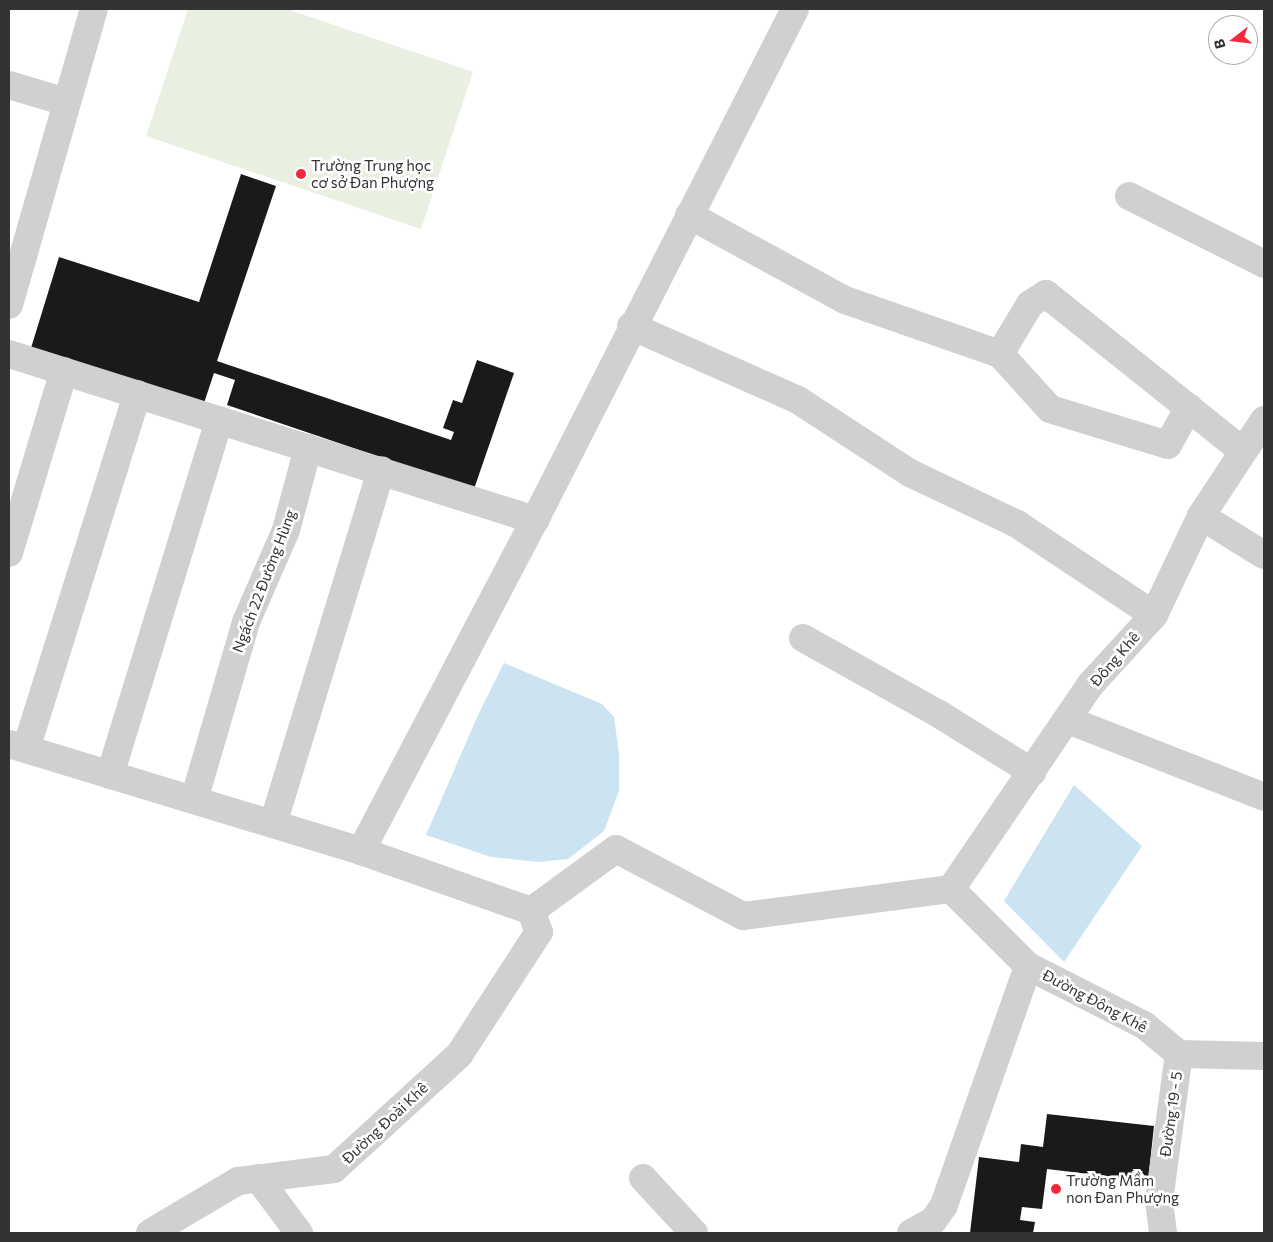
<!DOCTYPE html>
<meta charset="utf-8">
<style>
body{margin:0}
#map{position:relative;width:1273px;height:1242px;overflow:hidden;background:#fff;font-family:Commissioner,sans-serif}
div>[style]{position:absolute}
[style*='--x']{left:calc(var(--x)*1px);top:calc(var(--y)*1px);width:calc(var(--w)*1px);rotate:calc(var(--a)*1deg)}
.green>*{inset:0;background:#e9f0e1}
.water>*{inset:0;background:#cce3f1}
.building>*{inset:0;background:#1a1a1a}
.minor>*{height:28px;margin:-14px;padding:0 14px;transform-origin:14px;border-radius:14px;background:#d0d0d0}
.dots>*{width:14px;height:14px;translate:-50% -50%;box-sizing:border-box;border:2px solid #fff;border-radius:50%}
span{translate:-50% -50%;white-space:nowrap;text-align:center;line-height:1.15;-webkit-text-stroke:5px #fff;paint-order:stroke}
.poi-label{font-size:15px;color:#333}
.left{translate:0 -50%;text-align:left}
.street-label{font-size:15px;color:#333}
.frame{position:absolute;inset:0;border:10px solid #333;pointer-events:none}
.north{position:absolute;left:1208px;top:15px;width:50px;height:50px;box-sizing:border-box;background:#fff;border:1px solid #adadad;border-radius:50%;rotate:254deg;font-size:14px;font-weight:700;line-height:20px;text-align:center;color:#333}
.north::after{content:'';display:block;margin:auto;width:18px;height:22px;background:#f6283d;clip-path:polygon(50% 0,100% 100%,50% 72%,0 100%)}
</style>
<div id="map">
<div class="green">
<i style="clip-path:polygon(188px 9px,287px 9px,473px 72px,421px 229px,146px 136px)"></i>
</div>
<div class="water">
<i style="clip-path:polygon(504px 663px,602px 704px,614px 717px,619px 754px,619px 791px,604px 831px,568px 859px,539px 862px,491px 857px,426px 835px,478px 715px)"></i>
<i style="clip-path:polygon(1074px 785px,1142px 846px,1064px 962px,1004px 901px)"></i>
</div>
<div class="building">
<i style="clip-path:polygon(241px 174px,276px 186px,217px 361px,451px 440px,454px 432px,443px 428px,453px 400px,462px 403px,477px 360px,514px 373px,474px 489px,227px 405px,235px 380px,214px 373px,204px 403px,31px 348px,59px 257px,199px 302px)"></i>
<i style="clip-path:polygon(1047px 1114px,1154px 1126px,1148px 1181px,1047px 1169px,1042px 1209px,1022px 1207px,1020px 1220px,1035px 1222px,1033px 1233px,970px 1233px,979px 1157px,1019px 1162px,1021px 1144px,1043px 1147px)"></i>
</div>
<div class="minor">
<i style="--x:9;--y:85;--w:59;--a:16.6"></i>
<i style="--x:1129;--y:196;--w:151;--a:26.7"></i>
<i style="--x:689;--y:215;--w:178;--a:28.6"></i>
<i style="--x:845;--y:300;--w:164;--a:19.2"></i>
<i style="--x:1000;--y:354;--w:74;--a:47.7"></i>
<i style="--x:1050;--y:409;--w:123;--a:17"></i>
<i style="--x:1168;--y:445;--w:43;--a:-61.1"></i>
<i style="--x:9;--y:305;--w:308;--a:-74"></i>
<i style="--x:631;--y:326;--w:183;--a:23.9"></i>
<i style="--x:798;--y:400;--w:134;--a:33.1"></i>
<i style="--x:910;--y:473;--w:119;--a:25.5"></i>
<i style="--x:1017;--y:524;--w:164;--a:33.6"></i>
<i style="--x:9;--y:354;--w:552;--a:17.52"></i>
<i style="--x:1000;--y:354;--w:58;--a:-59"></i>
<i style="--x:1030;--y:304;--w:19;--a:-32"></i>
<i style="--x:1046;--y:294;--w:252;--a:38.6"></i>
<i style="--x:1201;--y:516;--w:74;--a:31.8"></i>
<i style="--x:9;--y:553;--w:190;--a:-73.2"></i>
<i style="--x:803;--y:638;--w:156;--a:29.2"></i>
<i style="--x:939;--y:714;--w:110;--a:31.9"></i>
<i style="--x:1068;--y:720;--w:211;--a:21.4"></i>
<i style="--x:9;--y:744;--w:368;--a:16.9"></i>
<i style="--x:361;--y:851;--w:180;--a:19.4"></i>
<i style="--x:26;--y:749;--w:372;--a:-72.6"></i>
<i style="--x:110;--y:775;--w:371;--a:-72.9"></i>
<i style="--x:194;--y:800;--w:185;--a:-73.7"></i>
<i style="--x:246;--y:622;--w:100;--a:-66.5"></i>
<i style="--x:286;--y:530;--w:85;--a:-75"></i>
<i style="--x:273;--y:824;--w:370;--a:-73"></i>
<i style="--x:361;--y:851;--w:374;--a:-62.3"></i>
<i style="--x:535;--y:520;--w:573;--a:-63.03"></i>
<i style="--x:951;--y:889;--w:248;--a:-55.7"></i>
<i style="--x:1091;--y:684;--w:93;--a:-47.6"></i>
<i style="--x:1154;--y:615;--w:110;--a:-64.6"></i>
<i style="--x:1201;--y:516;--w:115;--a:-56.7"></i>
<i style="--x:951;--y:889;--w:109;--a:45"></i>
<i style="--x:1028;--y:966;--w:130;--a:27"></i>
<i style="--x:1144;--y:1025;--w:45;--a:39.6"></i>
<i style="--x:1179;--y:1054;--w:85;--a:1.3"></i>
<i style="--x:531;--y:911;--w:105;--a:-36.1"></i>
<i style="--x:616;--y:849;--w:144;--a:27.8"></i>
<i style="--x:743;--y:916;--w:210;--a:-7.4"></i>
<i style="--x:258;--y:1178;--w:69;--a:53.3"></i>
<i style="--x:643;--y:1178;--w:75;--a:47.2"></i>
<i style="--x:150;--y:1233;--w:102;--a:-30.6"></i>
<i style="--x:238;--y:1181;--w:97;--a:-7.1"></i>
<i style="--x:334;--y:1169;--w:169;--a:-42.4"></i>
<i style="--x:459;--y:1055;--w:147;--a:-57"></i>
<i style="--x:539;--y:932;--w:22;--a:-111"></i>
<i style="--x:911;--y:1233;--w:25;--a:-29"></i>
<i style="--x:933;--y:1221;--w:19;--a:-55"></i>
<i style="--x:944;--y:1205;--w:253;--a:-70.6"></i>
<i style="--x:1163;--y:1233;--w:32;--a:-97"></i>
<i style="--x:1159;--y:1201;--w:148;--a:-82.3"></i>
</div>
<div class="dots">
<i style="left:301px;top:174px;background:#f6283d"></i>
<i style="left:1056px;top:1189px;background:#f6283d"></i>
</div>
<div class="poi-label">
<span class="left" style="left:311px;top:174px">Trường Trung học<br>cơ sở Đan Phượng</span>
<span class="left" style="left:1066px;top:1189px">Trường Mầm<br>non Đan Phượng</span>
</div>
<div class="street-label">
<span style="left:264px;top:581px;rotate:-69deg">Ngách 22 Đường Hùng</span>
<span style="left:1115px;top:659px;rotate:-49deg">Đông Khê</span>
<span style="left:1095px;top:1001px;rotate:28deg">Đường Đông Khê</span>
<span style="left:1171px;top:1114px;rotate:-82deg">Đường 19 - 5</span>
<span style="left:385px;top:1123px;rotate:-43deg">Đường Đoài Khê</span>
</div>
<div class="frame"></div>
<div class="north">B</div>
</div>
